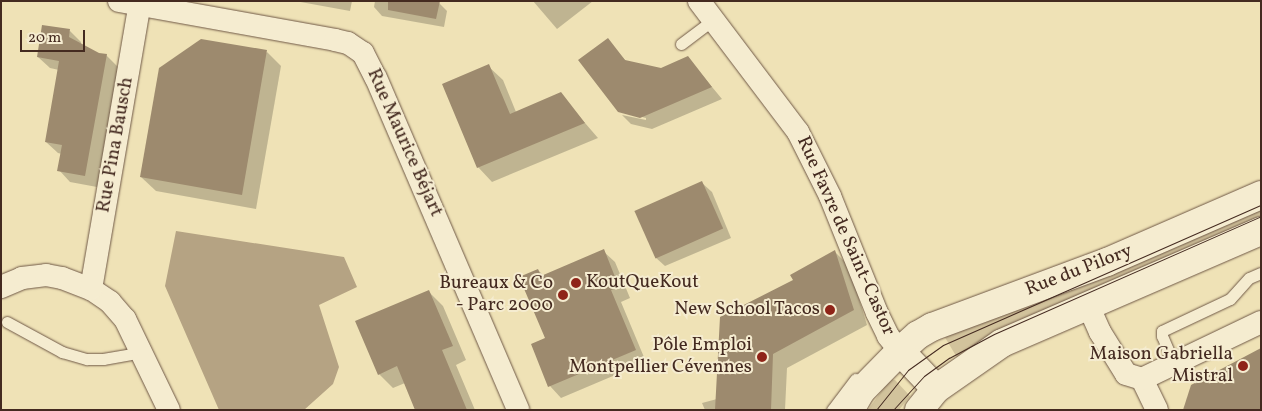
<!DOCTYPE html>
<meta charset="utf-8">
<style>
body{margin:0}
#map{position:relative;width:1262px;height:411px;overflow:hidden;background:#efe2b6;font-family:Vollkorn,serif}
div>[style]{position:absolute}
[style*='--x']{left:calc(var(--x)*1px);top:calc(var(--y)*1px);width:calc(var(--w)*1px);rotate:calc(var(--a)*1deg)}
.green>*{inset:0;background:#d2c39c}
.water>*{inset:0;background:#b5a383}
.shadow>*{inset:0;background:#0003}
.building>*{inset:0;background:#9d8a6e;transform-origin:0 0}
.roads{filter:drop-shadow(0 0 1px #6f5846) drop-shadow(0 0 1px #6f5846)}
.lane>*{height:11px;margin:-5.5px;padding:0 5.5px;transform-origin:5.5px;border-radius:5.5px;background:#f5ecd0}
.street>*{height:22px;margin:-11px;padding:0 11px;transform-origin:11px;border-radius:11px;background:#f5ecd0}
.secondary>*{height:28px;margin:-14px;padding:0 14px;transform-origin:14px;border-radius:14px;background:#f5ecd0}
.tram>*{height:1px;margin:-0.5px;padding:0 0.5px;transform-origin:0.5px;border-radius:0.5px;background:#442a20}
.dots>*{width:14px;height:14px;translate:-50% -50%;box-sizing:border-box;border:2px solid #f5ecd0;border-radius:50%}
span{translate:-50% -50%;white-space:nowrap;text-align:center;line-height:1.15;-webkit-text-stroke:4px #f5ecd0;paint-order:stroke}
.street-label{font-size:19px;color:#442a20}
.poi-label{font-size:19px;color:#442a20}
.left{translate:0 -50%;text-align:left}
.right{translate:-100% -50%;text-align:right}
.frame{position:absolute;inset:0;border:2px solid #442a20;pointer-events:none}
.scale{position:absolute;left:20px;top:30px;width:65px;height:22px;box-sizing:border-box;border:2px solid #442a20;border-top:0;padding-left:6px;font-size:15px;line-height:18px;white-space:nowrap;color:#442a20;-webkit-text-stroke:4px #f5ecd0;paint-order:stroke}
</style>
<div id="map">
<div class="green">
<i style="clip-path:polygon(1261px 199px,1261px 223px,962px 366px,943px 334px)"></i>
<i style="clip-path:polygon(890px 379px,895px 380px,910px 396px,899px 410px,868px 410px)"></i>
</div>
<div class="water">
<i style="clip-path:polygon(176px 231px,344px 257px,357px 287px,319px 305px,339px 367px,333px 384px,304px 410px,219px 410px,165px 286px)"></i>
</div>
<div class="shadow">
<i style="clip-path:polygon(295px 1px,352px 1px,350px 11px)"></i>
<i style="clip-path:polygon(375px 1px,439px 3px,447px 11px,444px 27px,382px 16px,374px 7px)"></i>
<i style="clip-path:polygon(533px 1px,593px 1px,557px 29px)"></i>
<i style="clip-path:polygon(70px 31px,81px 42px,81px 45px,98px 54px,106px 55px,118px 67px,97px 187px,70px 182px,59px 170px,62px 154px,58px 153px,46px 142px,59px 70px,50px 68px,38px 57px)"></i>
<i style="clip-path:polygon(607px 40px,627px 62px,661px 69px,688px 58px,722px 99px,652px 129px,631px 124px,622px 115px,646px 120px,646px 118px,619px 111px)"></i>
<i style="clip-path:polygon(267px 52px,281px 66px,256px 209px,156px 191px,141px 177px)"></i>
<i style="clip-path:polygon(488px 66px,503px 80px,516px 112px,560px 94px,598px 138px,492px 182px,478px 167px)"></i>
<i style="clip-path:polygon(702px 183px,712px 192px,731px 238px,665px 266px,655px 257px)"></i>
<i style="clip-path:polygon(603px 251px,615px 262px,630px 298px,621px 302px,646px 362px,561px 398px,550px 386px,538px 270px,544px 276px)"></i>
<i style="clip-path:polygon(835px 252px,849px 266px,867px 325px,787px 368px,785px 410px,705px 410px,702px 403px,717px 399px,795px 281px)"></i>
<i style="clip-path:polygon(429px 292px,443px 306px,466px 360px,456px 365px,475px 410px,417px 410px,405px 383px,393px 388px,379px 374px)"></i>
</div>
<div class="building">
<i style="clip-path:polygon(388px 1px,440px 1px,436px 19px,388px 10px)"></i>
<i style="clip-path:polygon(42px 25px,70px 29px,69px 37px,99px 53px,107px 54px,85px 176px,57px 171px,62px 145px,45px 142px,59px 61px,37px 57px)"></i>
<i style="clip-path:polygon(608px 38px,625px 60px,661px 68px,688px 56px,712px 87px,640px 118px,618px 112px,578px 60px)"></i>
<i style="clip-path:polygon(201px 39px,267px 50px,242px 195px,140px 177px,159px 68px)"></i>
<i style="clip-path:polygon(489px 64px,510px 114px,561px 92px,585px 123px,477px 168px,442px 84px)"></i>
<i style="left:702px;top:181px;width:52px;height:74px;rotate:66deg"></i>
<i style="clip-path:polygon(604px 249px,619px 287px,611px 290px,636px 350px,548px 387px,531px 344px,545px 338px,519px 277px,538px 269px,541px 276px)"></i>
<i style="clip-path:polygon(835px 250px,854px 310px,773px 354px,771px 410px,715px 410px,720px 317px,793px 280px,790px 275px)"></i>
<i style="clip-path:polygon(429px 290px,453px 346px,442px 350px,467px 410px,415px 410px,397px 366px,378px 375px,355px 321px)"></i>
<i style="clip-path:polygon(1261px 348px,1261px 410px,1183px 410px,1191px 385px)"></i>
</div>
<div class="roads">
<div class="lane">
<i style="--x:681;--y:44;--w:40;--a:-37"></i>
<i style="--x:7;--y:322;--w:63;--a:28.6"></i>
<i style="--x:62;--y:352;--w:26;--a:16"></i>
<i style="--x:87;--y:359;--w:16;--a:0"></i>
<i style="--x:103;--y:359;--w:27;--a:-10"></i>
<i style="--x:130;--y:354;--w:12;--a:-20"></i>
<i style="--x:1174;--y:364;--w:30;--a:-113"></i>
<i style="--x:1162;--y:336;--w:5;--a:-90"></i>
<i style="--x:1162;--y:331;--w:75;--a:-25.2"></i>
<i style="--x:1230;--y:299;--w:28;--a:-48"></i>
<i style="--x:1249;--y:278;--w:13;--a:-23"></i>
<i style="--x:832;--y:410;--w:39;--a:-53"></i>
</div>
<div class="street">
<i style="--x:119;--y:1;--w:219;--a:10.2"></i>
<i style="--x:335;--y:40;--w:13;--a:13"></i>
<i style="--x:348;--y:43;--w:18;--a:34"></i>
<i style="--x:363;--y:53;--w:28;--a:63"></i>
<i style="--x:376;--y:78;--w:361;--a:66.8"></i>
<i style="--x:699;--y:1;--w:164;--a:52.9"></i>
<i style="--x:798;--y:132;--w:72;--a:63.4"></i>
<i style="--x:830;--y:196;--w:126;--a:68.1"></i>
<i style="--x:877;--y:313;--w:25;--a:64"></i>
<i style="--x:888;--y:336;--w:19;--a:51"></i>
<i style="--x:1;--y:287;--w:23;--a:-23"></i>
<i style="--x:22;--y:278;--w:24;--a:-7"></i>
<i style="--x:46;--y:275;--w:16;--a:11"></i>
<i style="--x:62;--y:278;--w:31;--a:21"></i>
<i style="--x:91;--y:289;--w:23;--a:34"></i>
<i style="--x:110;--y:302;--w:23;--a:49"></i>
<i style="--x:125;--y:319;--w:101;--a:64.2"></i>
<i style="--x:91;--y:289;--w:292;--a:-80.3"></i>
<i style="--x:1088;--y:305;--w:30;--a:66"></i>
<i style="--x:1100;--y:332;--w:49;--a:58.2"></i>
<i style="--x:1126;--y:374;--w:17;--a:17"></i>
<i style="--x:1142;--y:379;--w:34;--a:64"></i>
<i style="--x:1142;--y:379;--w:132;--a:-25.6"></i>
</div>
<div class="secondary">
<i style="--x:900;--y:351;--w:52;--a:46.5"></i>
<i style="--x:850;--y:410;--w:22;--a:-60"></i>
<i style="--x:861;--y:391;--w:56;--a:-45.7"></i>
<i style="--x:900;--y:351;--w:24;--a:-42"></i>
<i style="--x:918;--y:335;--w:16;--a:-30"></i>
<i style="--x:932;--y:327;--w:187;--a:-20.4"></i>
<i style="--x:1107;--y:262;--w:168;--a:-23.5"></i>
<i style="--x:919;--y:410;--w:27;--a:-51"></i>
<i style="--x:936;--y:389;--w:80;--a:-34.9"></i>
<i style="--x:1002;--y:343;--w:282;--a:-23.4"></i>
</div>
</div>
<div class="tram">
<i style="--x:876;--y:410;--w:51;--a:-51.3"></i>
<i style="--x:908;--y:370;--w:43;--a:-35.5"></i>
<i style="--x:943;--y:345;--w:347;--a:-23.8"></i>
<i style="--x:893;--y:410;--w:46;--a:-47.6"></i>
<i style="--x:924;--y:376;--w:31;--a:-36"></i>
<i style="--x:949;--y:358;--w:51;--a:-28.1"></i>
<i style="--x:994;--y:334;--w:292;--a:-23.8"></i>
</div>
<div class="dots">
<i style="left:576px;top:283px;background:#8f2418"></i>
<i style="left:563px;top:295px;background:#8f2418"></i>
<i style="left:830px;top:310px;background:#8f2418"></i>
<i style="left:762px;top:357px;background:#8f2418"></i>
<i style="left:1243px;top:366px;background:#8f2418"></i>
</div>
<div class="street-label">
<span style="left:404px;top:143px;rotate:66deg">Rue Maurice Béjart</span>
<span style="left:116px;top:145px;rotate:-80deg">Rue Pina Bausch</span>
<span style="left:845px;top:236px;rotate:66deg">Rue Favre de Saint-Castor</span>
<span style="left:1079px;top:271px;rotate:-21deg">Rue du Pilory</span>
</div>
<div class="poi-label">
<span class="left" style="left:586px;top:283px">KoutQueKout</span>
<span class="right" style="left:553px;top:295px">Bureaux &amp; Co<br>- Parc 2000</span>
<span class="right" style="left:820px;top:310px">New School Tacos</span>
<span class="right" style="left:752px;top:357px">Pôle Emploi<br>Montpellier Cévennes</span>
<span class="right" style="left:1233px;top:366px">Maison Gabriella<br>Mistral</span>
</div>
<div class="frame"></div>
<div class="scale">20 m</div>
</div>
